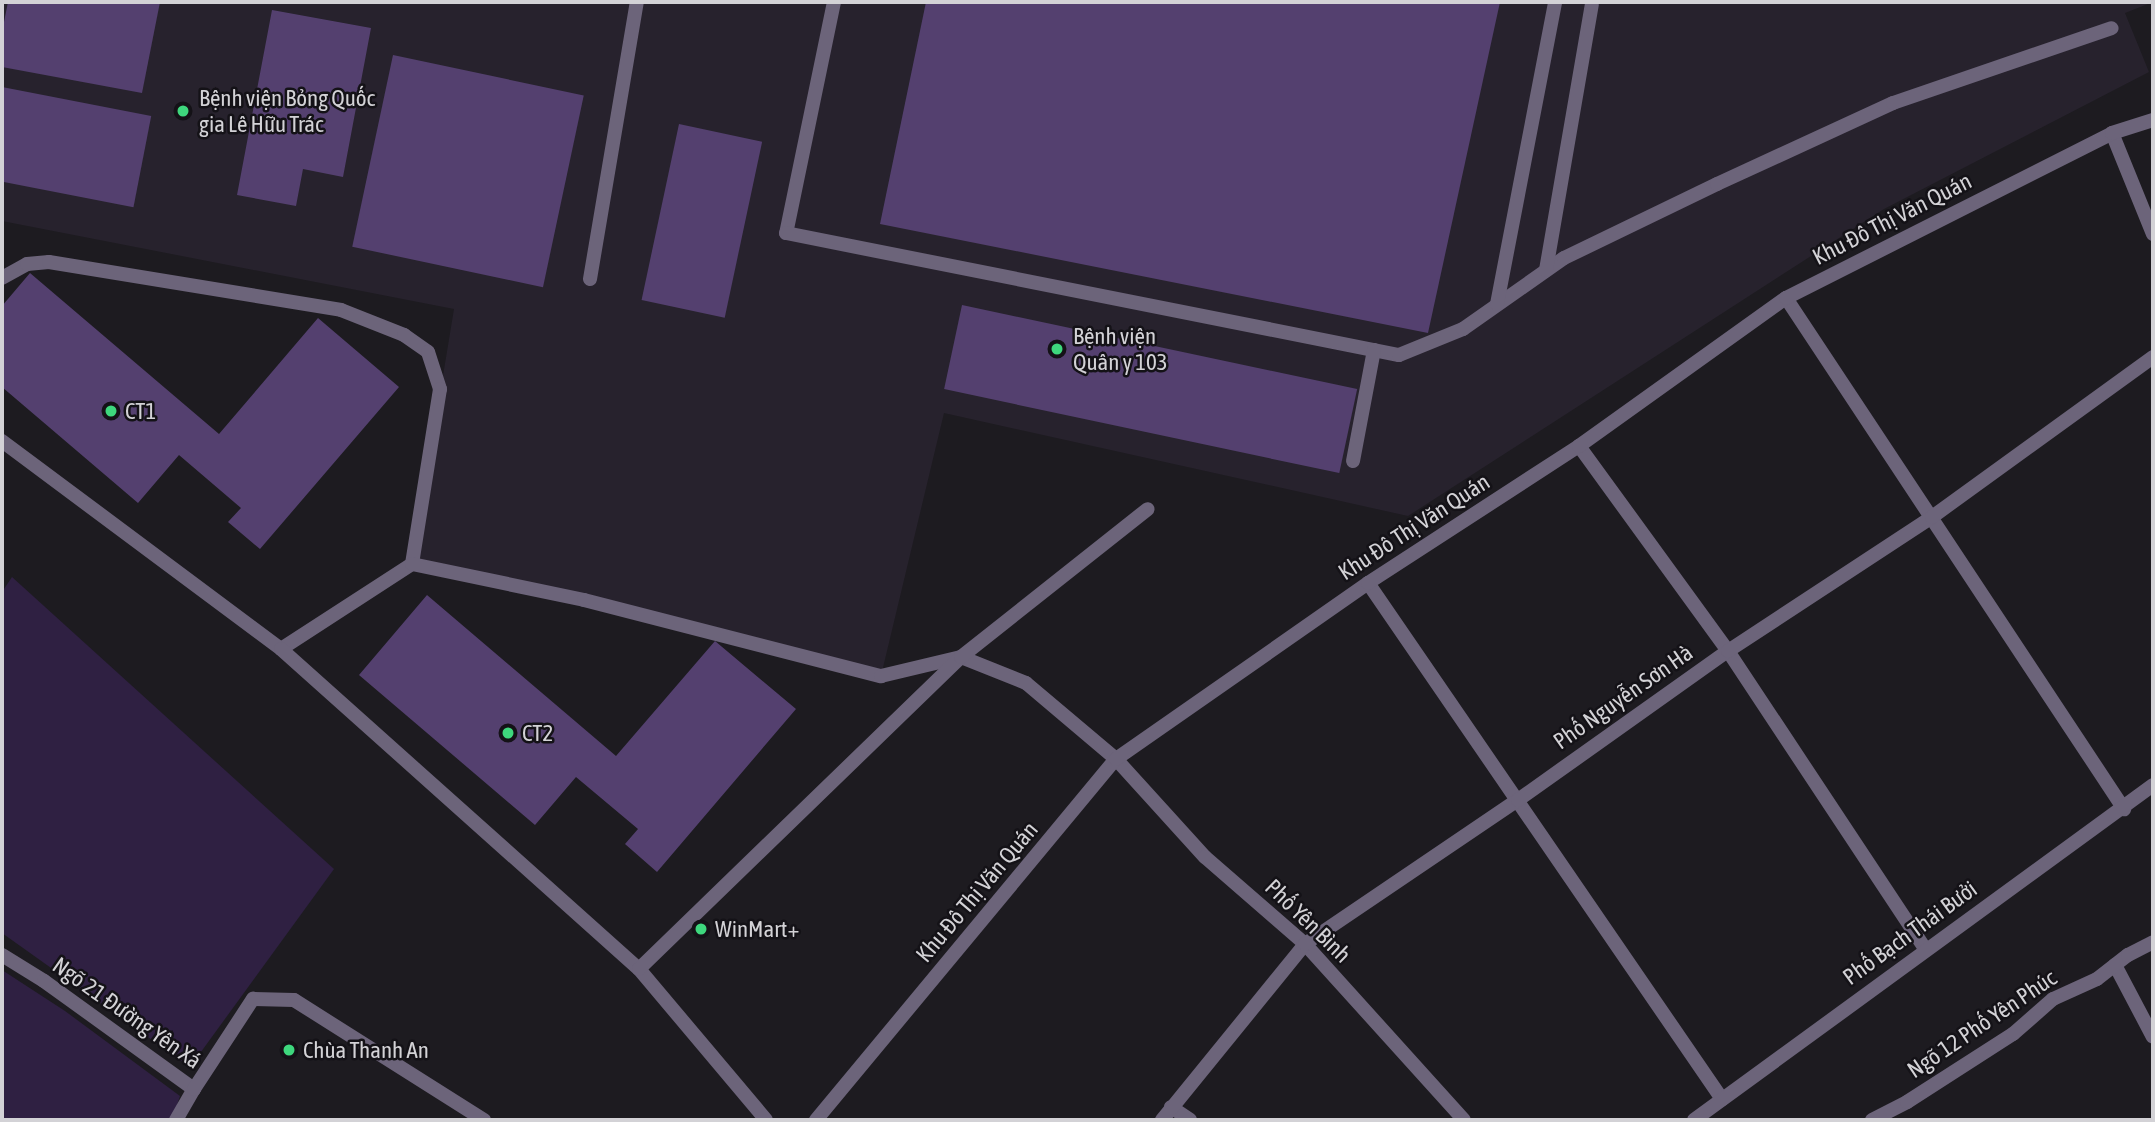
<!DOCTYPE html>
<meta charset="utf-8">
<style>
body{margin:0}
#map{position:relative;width:2155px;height:1122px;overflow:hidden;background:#1d1b20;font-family:"Asap Condensed",sans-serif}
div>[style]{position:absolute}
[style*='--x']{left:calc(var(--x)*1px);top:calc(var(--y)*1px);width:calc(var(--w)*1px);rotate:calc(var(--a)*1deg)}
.built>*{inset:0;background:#27222d}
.green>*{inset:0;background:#2f2042}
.building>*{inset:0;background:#54406f;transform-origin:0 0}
.lane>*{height:14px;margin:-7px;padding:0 7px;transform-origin:7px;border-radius:7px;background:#6c647a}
.street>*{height:14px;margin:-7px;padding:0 7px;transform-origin:7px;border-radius:7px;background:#6c647a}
.dots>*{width:19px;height:19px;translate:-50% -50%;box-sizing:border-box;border:4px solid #141217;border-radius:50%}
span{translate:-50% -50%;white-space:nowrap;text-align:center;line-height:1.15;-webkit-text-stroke:5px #141217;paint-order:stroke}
.poi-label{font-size:23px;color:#d3d2d6}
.left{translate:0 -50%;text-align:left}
.street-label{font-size:23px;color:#d3d2d6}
.frame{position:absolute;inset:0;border:4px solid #d3d2d6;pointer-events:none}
</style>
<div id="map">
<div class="built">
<i style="clip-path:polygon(2px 2px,2153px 2px,2125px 13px,2149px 72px,1884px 209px,1408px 516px,944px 413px,881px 676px,412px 564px,454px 309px,2px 221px)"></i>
</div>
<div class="green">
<i style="clip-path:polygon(12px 577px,334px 869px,190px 1067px,2px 933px,2px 592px)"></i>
<i style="clip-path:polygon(2px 970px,65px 1011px,180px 1096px,172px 1120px,2px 1120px)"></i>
</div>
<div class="building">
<i style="clip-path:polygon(8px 2px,160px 2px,142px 93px,2px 67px,2px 32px)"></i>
<i style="clip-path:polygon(926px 2px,1500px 2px,1428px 333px,880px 224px)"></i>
<i style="clip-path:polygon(272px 10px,371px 28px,343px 177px,303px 169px,296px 206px,237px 195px)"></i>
<i style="left:393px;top:55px;width:195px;height:196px;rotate:12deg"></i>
<i style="left:2px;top:87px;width:152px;height:93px;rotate:11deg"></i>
<i style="left:679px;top:124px;width:85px;height:180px;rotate:12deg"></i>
<i style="clip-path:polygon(30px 273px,219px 434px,318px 318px,399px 387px,260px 549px,228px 522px,241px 508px,179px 455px,138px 503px,2px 387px,2px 306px)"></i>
<i style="left:962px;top:305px;width:404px;height:86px;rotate:12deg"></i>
<i style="clip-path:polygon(427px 595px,616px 756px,715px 641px,796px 709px,657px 872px,625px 844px,638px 829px,576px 777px,535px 825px,359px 675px)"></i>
</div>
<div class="lane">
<i style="--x:834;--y:2;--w:236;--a:101.7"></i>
<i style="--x:786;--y:233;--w:625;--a:11.26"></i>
<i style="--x:1399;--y:355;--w:69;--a:-22.1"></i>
<i style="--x:1463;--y:329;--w:123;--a:-35.1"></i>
<i style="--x:1564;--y:258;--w:170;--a:-25.8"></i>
<i style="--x:1717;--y:184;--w:194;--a:-24.7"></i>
<i style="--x:1893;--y:103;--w:231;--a:-18.9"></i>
<i style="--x:1546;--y:270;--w:269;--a:-80.2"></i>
<i style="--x:2;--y:278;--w:29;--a:-29"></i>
<i style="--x:27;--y:264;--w:22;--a:-5"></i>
<i style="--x:49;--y:262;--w:296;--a:9.3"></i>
<i style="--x:341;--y:310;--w:68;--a:21.6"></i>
<i style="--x:404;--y:335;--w:29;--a:35"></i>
<i style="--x:428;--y:352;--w:39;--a:72"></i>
<i style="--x:440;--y:389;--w:177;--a:99.1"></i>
<i style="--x:412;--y:564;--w:156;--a:147"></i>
<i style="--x:281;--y:649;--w:348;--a:-143.3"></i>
<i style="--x:590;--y:279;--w:281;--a:-80.4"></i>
<i style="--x:1497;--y:304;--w:308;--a:-79.1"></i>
<i style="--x:1353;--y:461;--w:113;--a:-79.3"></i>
<i style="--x:2115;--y:965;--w:81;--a:62.2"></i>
<i style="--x:1171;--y:1107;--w:23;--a:34"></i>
<i style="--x:176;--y:1120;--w:36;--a:-60"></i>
<i style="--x:1872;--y:1120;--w:39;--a:-27"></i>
<i style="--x:1907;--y:1102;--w:126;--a:-32.7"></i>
<i style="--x:2013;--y:1034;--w:53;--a:-41.2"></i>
<i style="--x:2053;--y:999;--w:48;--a:-24.4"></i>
<i style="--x:2097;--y:979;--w:39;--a:-38"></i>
<i style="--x:2128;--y:955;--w:28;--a:-27"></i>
</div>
<div class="street">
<i style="--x:2112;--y:133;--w:109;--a:67.9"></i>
<i style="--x:1786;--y:298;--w:613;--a:56.52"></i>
<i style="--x:1579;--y:446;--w:253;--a:54"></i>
<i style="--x:1728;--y:651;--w:357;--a:56.5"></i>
<i style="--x:412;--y:564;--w:176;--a:11.8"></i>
<i style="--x:584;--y:600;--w:307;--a:14.4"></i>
<i style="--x:881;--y:676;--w:82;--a:-13.4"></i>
<i style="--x:961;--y:657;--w:70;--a:21.8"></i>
<i style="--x:1026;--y:683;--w:118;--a:40.2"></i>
<i style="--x:1116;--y:759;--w:132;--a:47.8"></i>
<i style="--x:1205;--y:857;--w:133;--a:41"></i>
<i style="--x:1305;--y:944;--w:237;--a:47.9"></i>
<i style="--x:1368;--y:583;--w:626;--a:55.55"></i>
<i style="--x:281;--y:649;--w:480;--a:41.8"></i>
<i style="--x:639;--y:969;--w:197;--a:49.9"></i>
<i style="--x:2;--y:955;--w:49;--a:31.8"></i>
<i style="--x:44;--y:981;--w:185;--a:35.8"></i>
<i style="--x:194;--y:1089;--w:108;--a:-56.8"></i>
<i style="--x:253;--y:999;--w:41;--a:1.4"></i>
<i style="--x:294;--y:1000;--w:225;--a:32.3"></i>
<i style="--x:639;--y:969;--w:448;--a:-44.1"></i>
<i style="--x:961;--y:657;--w:238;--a:-38.4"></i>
<i style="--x:816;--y:1120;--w:469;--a:-50.3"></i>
<i style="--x:1116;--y:759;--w:307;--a:-34.9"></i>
<i style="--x:1368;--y:583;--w:252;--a:-33"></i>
<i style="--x:1579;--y:446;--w:254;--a:-35.6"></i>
<i style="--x:1786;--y:298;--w:365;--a:-26.8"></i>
<i style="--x:2112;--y:133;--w:43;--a:-17.6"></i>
<i style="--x:1162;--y:1120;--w:227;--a:-50.9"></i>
<i style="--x:1305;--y:944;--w:257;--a:-34.1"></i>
<i style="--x:1518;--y:800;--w:257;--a:-35.4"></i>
<i style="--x:1728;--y:651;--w:244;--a:-33.3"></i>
<i style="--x:1932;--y:517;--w:273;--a:-35.9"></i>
<i style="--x:1694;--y:1120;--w:568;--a:-36.12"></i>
</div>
<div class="dots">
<i style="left:183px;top:111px;background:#3ed77d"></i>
<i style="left:1057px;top:349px;background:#3ed77d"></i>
<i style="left:111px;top:411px;background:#3ed77d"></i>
<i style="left:508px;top:733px;background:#3ed77d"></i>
<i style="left:701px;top:929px;background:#3ed77d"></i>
<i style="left:289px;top:1050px;background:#3ed77d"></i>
</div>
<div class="poi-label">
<span class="left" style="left:199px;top:111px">Bệnh viện Bỏng Quốc<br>gia Lê Hữu Trác</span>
<span class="left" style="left:1073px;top:349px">Bệnh viện<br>Quân y 103</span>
<span class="left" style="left:125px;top:411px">CT1</span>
<span class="left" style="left:522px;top:733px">CT2</span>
<span class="left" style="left:715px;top:929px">WinMart+</span>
<span class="left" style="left:303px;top:1050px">Chùa Thanh An</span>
</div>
<div class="street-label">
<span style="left:1892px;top:219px;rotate:-27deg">Khu Đô Thị Văn Quán</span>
<span style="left:1414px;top:527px;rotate:-33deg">Khu Đô Thị Văn Quán</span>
<span style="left:1623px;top:697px;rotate:-35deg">Phố Nguyễn Sơn Hà</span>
<span style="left:977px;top:892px;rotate:-50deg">Khu Đô Thị Văn Quán</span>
<span style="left:1308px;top:921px;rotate:44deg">Phố Yên Bình</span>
<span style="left:1910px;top:933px;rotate:-36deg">Phố Bạch Thái Bưởi</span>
<span style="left:127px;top:1013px;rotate:35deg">Ngõ 21 Đường Yên Xá</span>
<span style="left:1982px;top:1024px;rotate:-34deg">Ngõ 12 Phố Yên Phúc</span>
</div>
<div class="frame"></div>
</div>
